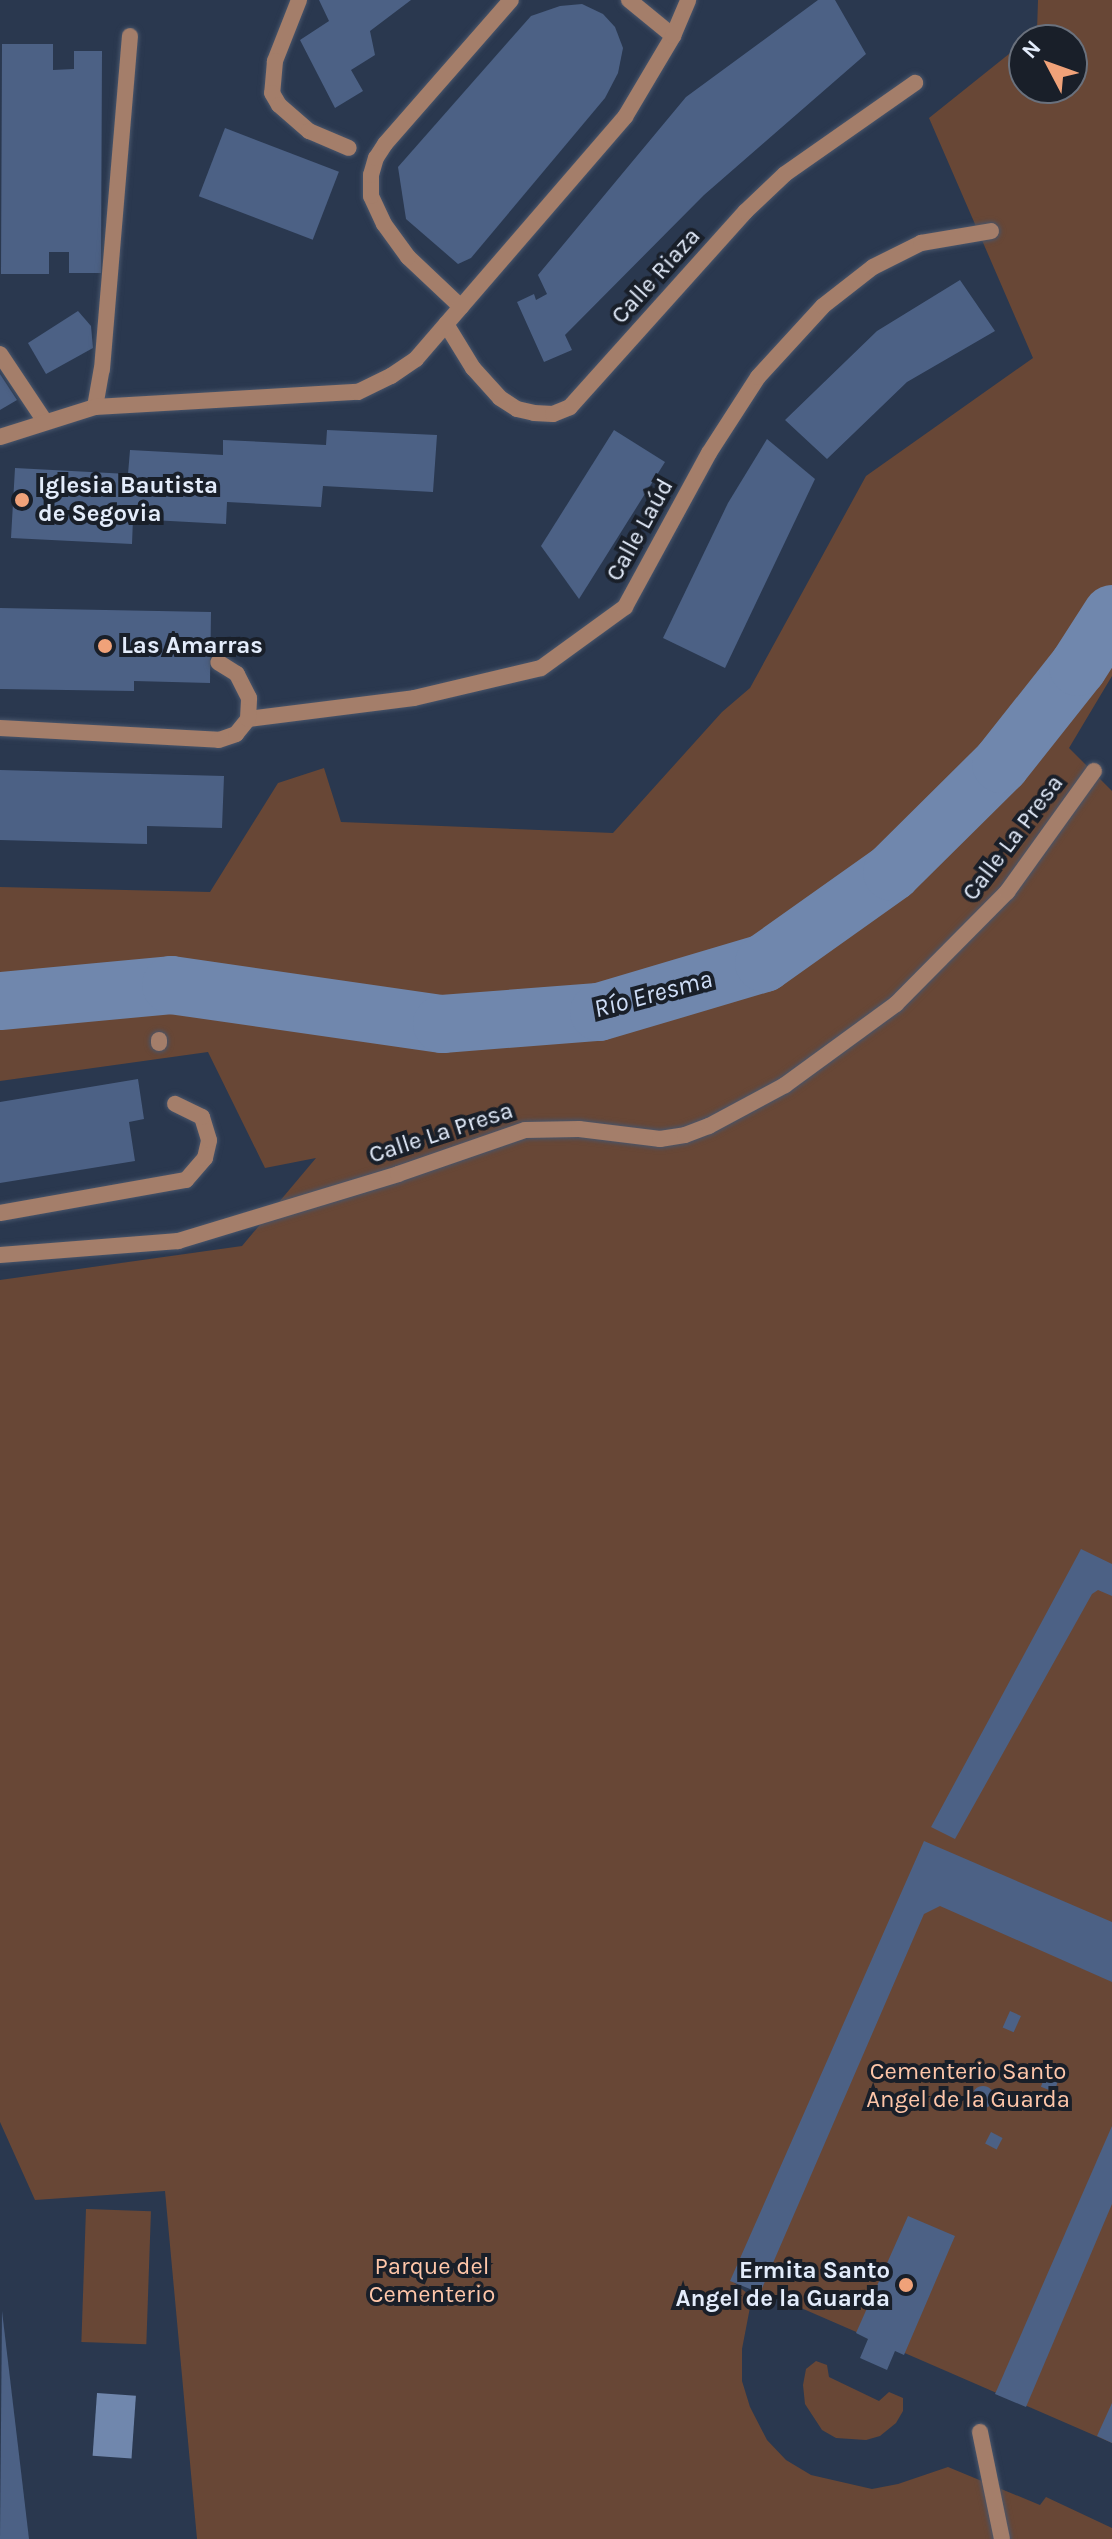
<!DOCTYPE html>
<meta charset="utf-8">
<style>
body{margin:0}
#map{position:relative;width:1112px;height:2539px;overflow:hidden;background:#2a384f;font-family:Karla,sans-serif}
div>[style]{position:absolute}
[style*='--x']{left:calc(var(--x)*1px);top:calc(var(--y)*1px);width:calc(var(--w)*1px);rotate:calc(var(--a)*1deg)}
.green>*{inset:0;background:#684736;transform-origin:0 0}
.water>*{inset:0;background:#7087ad;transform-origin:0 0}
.river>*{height:58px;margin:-29px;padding:0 29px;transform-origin:29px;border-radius:29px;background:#7087ad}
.building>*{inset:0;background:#4c6185;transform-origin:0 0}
.round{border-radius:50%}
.roads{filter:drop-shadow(0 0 2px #48556b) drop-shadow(0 0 2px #48556b)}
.pedestrian>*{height:16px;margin:-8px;padding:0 8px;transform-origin:8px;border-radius:8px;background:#a47e6a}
.minor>*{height:16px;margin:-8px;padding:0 8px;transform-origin:8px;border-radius:8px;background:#a47e6a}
.dots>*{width:22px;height:22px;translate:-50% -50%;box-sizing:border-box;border:4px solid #191f29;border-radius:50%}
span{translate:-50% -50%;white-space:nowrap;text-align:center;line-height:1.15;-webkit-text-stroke:8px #191f29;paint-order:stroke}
.street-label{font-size:24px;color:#e3ecfb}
.poi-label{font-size:24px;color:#e3ecfb;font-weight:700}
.left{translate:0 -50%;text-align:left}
.right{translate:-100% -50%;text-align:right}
.park-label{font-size:24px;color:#fec6a9}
.water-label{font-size:26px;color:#ceddf6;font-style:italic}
.north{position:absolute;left:1008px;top:24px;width:80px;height:80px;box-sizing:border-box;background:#191f29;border:2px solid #6a717d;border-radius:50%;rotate:311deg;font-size:22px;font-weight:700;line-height:32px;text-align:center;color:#e3ecfb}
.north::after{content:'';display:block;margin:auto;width:28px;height:36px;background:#f0a279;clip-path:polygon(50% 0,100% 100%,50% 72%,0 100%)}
</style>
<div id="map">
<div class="green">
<i style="clip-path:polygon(1038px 0,1112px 0,1112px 676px,1069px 748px,1112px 791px,1112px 2443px,762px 2291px,734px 2283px,752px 2297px,742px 2349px,742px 2381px,750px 2407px,767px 2440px,786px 2460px,811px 2475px,872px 2489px,898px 2484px,948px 2467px,1040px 2505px,1046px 2497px,1112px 2528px,1112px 2539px,197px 2539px,165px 2191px,35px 2200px,0 2122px,0 1280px,242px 1246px,316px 1158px,265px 1168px,208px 1052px,0 1081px,0 887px,210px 892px,278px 783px,324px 768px,341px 822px,613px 833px,722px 712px,750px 688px,866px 476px,1033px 358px,929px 118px,1024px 42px,1024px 88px,1072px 88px,1072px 40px,1027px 40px,1037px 31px)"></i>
<i style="left:86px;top:2209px;width:65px;height:133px;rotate:2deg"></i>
<i style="clip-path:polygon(816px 2361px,827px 2365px,829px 2377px,879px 2401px,889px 2392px,903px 2398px,903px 2411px,896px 2423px,880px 2436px,866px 2440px,836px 2438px,822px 2430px,805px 2404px,803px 2385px,806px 2369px)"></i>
</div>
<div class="water">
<i style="left:97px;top:2393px;width:39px;height:63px;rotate:4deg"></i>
</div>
<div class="river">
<i style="--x:0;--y:1001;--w:172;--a:-5.3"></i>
<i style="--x:171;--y:985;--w:274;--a:8.2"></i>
<i style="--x:442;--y:1024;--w:157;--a:-4.4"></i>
<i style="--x:599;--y:1012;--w:172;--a:-16.5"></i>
<i style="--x:764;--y:963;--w:157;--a:-35.4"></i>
<i style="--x:892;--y:872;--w:153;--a:-44.7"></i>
<i style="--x:1001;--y:764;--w:124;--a:-51.6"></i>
<i style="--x:1078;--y:667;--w:63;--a:-57.3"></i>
</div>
<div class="building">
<i style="clip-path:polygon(319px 0,411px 0,370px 31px,375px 55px,351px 70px,363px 91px,335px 108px,300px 40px,329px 21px)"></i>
<i style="clip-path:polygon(818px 0,835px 0,866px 54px,704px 195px,565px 335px,572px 350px,544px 362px,517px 302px,534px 294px,536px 300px,547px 294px,538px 275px,686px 97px)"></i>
<i style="clip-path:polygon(582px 4px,603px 14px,615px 27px,623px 48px,618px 73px,605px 98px,471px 258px,458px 264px,406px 219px,398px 167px,531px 16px,560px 6px)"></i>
<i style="clip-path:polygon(2px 44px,53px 44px,53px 70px,74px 69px,74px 51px,102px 51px,101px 273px,69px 273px,69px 252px,49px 252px,49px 274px,1px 274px)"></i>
<i style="left:225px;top:128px;width:122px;height:73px;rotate:21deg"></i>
<i style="clip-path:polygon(960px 280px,995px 331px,907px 382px,827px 459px,785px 420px,877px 331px)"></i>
<i style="clip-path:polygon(78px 311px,91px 326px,93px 348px,46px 374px,28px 343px)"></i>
<i style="clip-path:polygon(0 374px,17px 400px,0 410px)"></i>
<i style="clip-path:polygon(327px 430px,437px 435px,433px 492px,323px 486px,321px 507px,227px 502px,226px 524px,133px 519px,132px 544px,11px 538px,15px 468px,128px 474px,130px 450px,223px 455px,223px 440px,326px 445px)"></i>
<i style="clip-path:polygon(614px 430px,665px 462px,579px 599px,541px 546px)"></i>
<i style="clip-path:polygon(767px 439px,815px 479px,725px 668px,663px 638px,728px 503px)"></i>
<i style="clip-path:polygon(0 608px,211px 612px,210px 683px,134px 681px,134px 691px,0 689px)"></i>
<i style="clip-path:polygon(0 770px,224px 776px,222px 828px,147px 826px,147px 844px,0 840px)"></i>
<i style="clip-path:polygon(138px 1079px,144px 1119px,129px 1122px,135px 1161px,0 1183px,0 1102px)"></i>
<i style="clip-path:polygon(1081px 1549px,1112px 1564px,1112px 1596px,1098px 1590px,1092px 1594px,955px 1839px,931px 1827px)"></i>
<i style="clip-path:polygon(924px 1841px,1112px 1922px,1112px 1982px,940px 1906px,924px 1914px,760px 2293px,730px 2281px)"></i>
<i style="left:1010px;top:2011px;width:12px;height:18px;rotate:24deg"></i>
<i style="left:1047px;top:2071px;width:14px;height:17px;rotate:21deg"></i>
<i class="round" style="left:972px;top:2086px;width:22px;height:22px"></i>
<i style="clip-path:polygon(1112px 2126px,1112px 2204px,1026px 2407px,995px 2394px)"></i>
<i style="left:991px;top:2132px;width:13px;height:13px;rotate:27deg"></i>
<i style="clip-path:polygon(908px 2216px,955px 2236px,904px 2355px,895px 2351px,887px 2370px,860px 2358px,868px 2339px,856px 2333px)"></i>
<i style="clip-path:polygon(2px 2311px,29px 2539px,0 2539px)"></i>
<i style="clip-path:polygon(1112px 2403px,1112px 2443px,1097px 2436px)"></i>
</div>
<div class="roads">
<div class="pedestrian">
<i style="--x:159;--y:1040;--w:3;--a:90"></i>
</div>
<div class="minor">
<i style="--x:299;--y:0;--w:66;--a:111.5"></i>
<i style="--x:275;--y:61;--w:32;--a:95"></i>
<i style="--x:272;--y:93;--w:14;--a:60"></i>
<i style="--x:279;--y:105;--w:40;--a:41"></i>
<i style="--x:309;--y:131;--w:43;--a:23"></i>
<i style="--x:629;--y:0;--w:57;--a:39.3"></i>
<i style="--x:461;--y:307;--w:73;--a:-136.7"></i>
<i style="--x:408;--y:257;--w:41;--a:-126"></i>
<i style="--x:384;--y:224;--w:31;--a:-115"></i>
<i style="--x:371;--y:196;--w:21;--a:-90"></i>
<i style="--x:371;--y:175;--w:18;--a:-74"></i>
<i style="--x:376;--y:158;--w:17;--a:-57"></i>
<i style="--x:385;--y:144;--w:191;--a:-48.8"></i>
<i style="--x:446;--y:324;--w:52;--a:58.5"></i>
<i style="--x:473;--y:368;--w:40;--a:48"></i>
<i style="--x:500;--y:398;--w:20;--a:33"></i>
<i style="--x:517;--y:409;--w:17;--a:13"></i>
<i style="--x:534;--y:413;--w:19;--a:3"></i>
<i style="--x:553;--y:414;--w:18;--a:-22"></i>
<i style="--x:570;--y:407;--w:262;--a:-48.1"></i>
<i style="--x:745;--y:212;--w:55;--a:-43.5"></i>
<i style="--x:785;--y:174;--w:159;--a:-35"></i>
<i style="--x:0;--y:354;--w:79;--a:56.3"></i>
<i style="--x:95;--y:407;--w:39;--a:-80"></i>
<i style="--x:102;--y:369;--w:334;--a:-85.2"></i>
<i style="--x:0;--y:437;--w:100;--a:-17.5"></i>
<i style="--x:95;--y:407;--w:263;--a:-3.3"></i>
<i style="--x:358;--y:392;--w:37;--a:-26"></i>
<i style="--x:391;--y:376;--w:30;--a:-34"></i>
<i style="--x:416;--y:359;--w:320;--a:-49.2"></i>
<i style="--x:625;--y:117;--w:94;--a:-59.3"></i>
<i style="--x:673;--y:36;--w:39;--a:-67"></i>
<i style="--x:248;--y:719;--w:167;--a:-7.2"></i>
<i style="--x:414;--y:698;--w:130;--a:-13.3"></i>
<i style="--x:541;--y:668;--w:104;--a:-36"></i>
<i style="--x:625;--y:607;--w:175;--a:-61.4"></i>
<i style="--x:709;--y:453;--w:90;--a:-57.2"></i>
<i style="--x:758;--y:377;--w:96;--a:-47.5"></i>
<i style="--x:823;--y:306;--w:63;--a:-38"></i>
<i style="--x:873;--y:267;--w:54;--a:-26.6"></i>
<i style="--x:921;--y:243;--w:71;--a:-9.7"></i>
<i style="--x:0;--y:728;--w:219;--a:3.1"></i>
<i style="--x:219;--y:740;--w:18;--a:-19"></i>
<i style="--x:236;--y:734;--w:19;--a:-51"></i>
<i style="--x:248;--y:719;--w:21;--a:-87"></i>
<i style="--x:249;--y:698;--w:27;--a:-117"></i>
<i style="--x:237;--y:674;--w:22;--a:-148"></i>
<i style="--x:0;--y:1213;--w:189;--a:-10.1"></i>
<i style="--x:186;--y:1180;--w:29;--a:-49"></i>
<i style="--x:205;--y:1158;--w:18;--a:-77"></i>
<i style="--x:209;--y:1140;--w:24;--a:-107"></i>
<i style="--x:202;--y:1117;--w:30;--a:-154"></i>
<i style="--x:0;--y:1255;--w:179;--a:-4.5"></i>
<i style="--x:178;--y:1241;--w:230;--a:-16.9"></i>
<i style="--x:398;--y:1174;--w:134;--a:-19.1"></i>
<i style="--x:525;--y:1130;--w:54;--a:-1.1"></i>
<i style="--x:579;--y:1129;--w:82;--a:7"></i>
<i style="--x:660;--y:1139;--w:25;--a:-9"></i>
<i style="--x:685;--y:1135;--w:26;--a:-21"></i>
<i style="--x:709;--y:1126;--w:86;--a:-28.3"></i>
<i style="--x:785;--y:1085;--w:137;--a:-36.1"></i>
<i style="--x:896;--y:1004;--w:158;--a:-45.3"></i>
<i style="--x:1007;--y:892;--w:149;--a:-54.3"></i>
<i style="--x:980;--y:2432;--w:109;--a:78.4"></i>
</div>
</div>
<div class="dots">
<i style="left:22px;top:500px;background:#f0a279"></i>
<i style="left:105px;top:646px;background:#f0a279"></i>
<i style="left:906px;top:2285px;background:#f0a279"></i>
</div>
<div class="street-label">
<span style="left:656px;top:276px;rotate:-48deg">Calle Riaza</span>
<span style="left:640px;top:530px;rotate:-61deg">Calle Laúd</span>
<span style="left:1013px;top:838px;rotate:-53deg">Calle La Presa</span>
<span style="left:441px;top:1133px;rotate:-18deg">Calle La Presa</span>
</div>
<div class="poi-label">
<span class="left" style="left:38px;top:500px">Iglesia Bautista<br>de Segovia</span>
<span class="left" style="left:121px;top:646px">Las Amarras</span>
<span class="right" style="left:890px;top:2285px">Ermita Santo<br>Angel de la Guarda</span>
</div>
<div class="park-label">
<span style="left:968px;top:2086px">Cementerio Santo<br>Angel de la Guarda</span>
<span style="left:432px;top:2281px">Parque del<br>Cementerio</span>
</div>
<div class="water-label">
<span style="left:653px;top:994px;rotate:-15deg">Río Eresma</span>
</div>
<div class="north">N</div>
</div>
